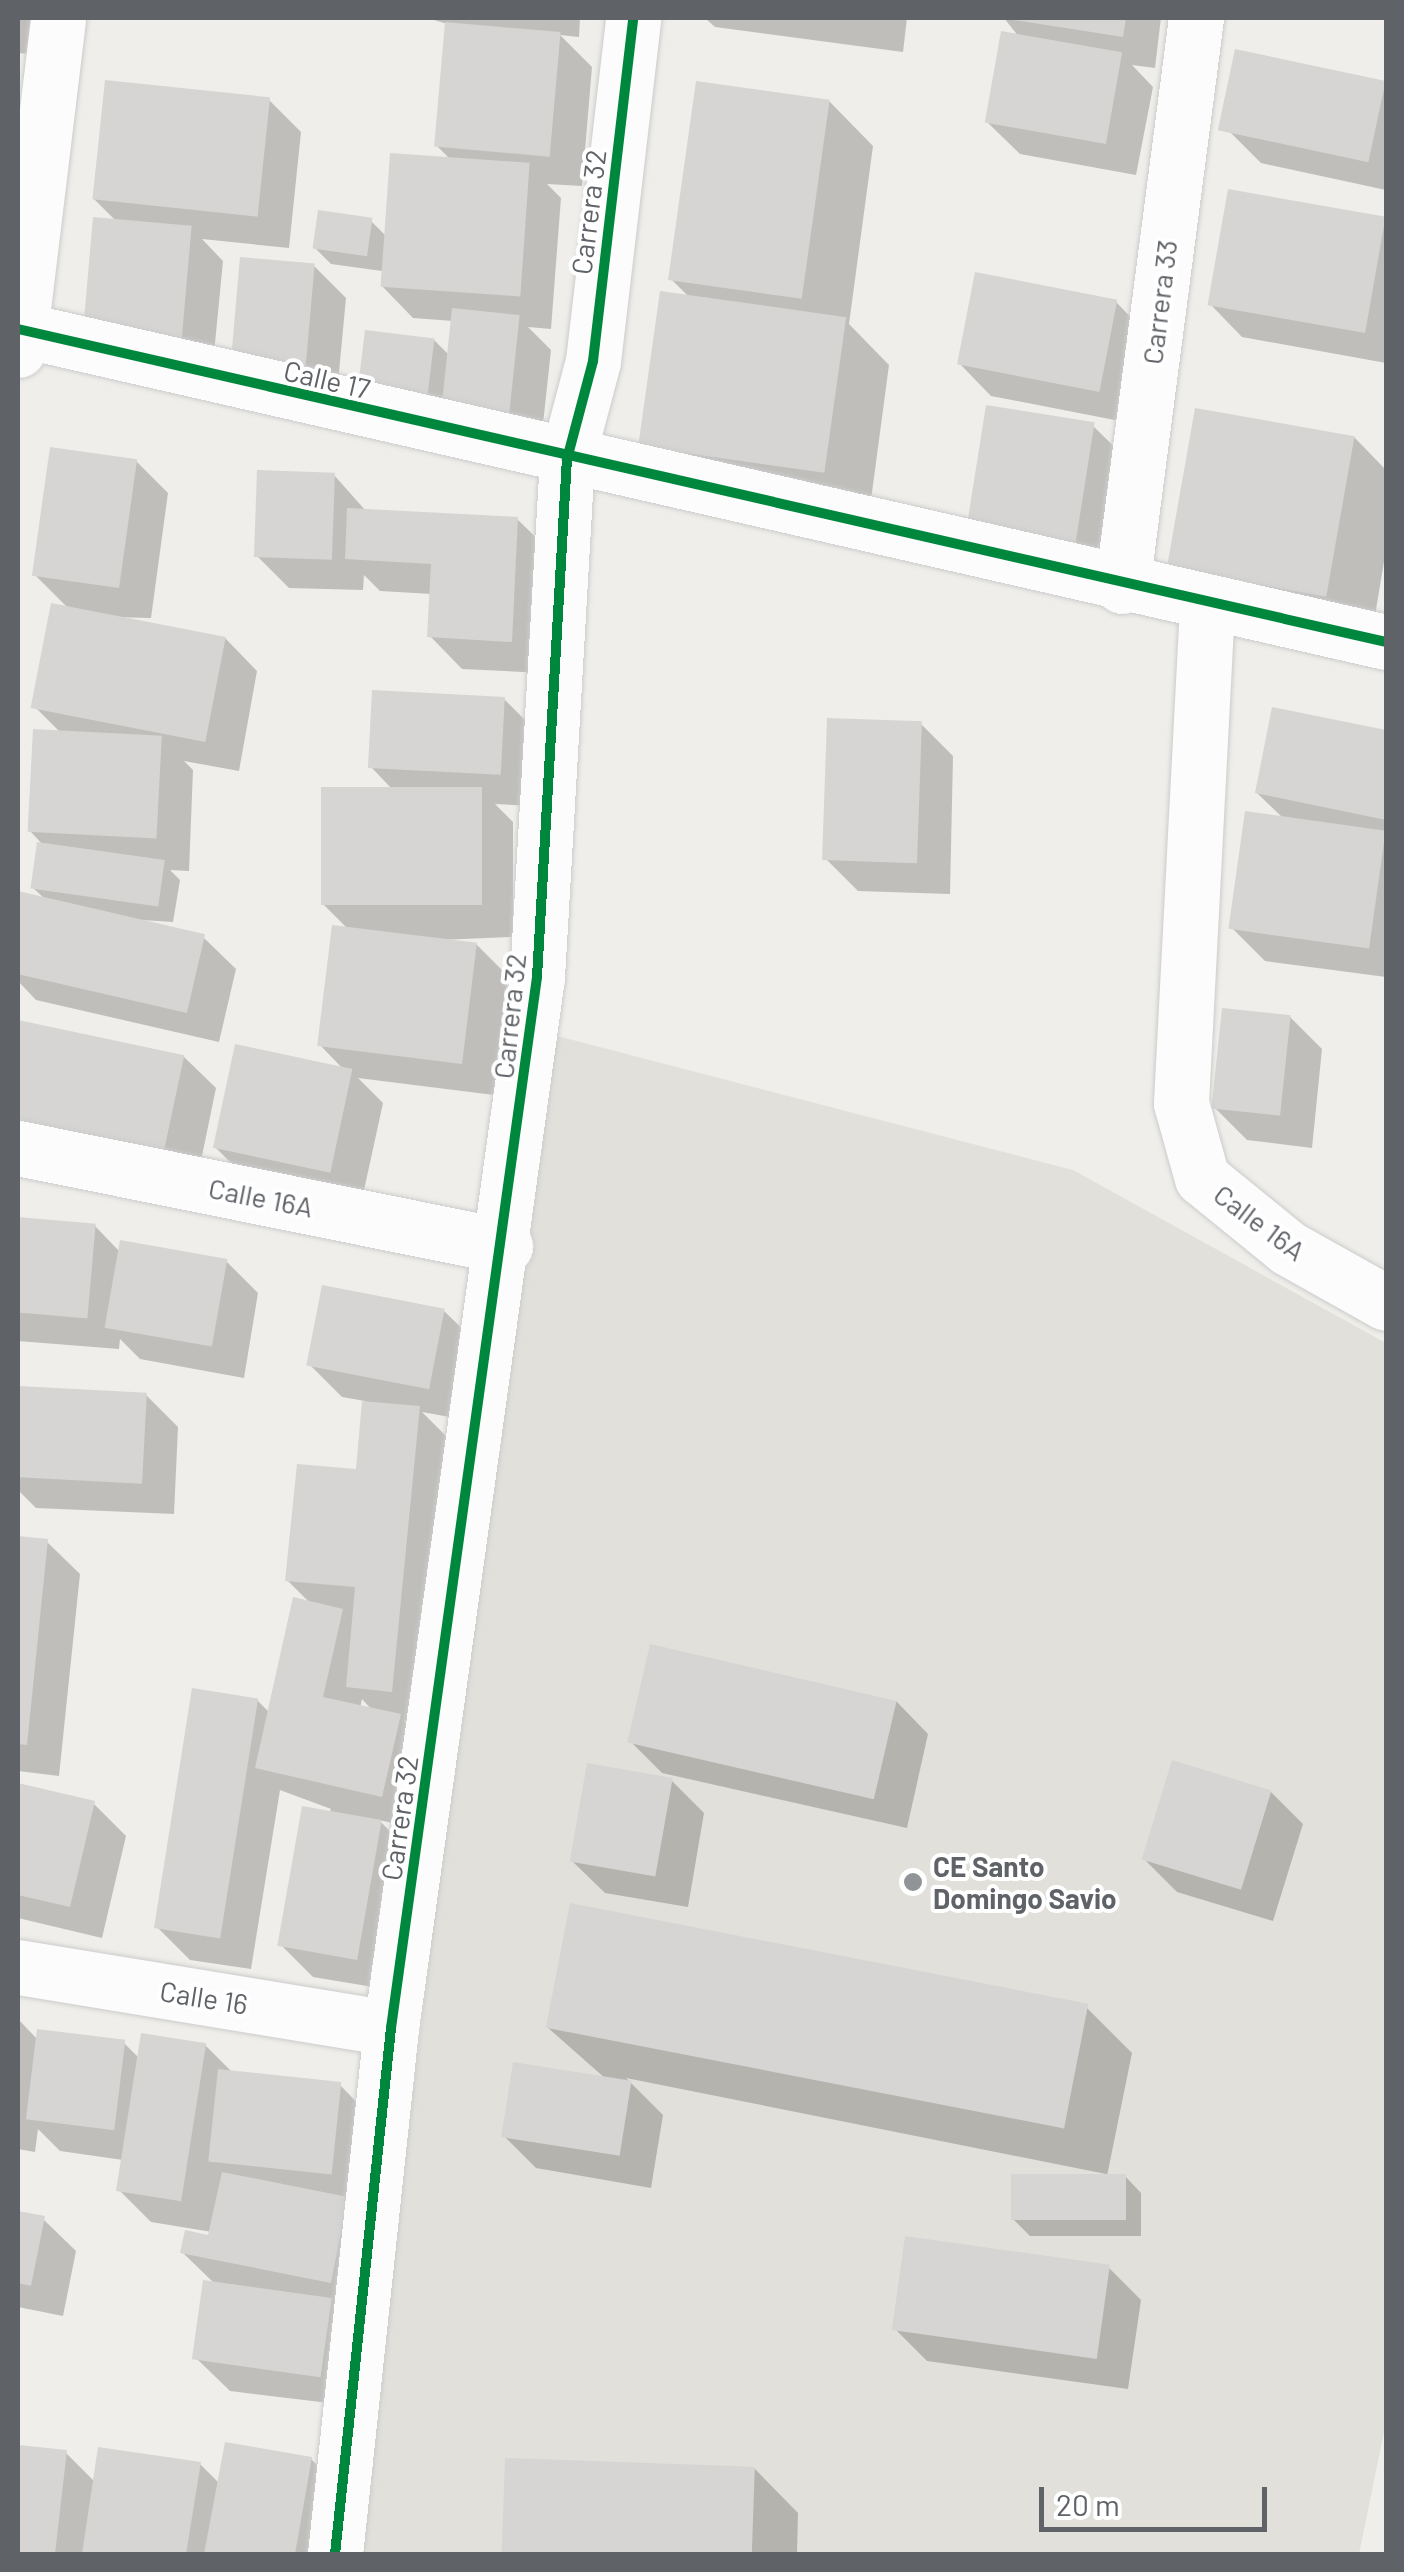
<!DOCTYPE html>
<style>
body{margin:0}
#map{position:relative;width:1404px;height:2572px;overflow:hidden;background:#efeeea;font-family:Barlow,sans-serif}
div>[style]{position:absolute}
[style*='--x']{left:calc(var(--x)*1px);top:calc(var(--y)*1px);width:calc(var(--w)*1px);rotate:calc(var(--a)*1deg)}
.education>*{inset:0;background:#e2e0da}
.shadow>*{inset:0;background:#0003}
.building>*{inset:0;background:#d6d5d3;transform-origin:0 0}
.roads{filter:drop-shadow(0 0 2px #cbcccc) drop-shadow(0 0 2px #cbcccc)}
.minor>*{height:55px;margin:-27.5px;padding:0 27.5px;transform-origin:27.5px;border-radius:27.5px;background:#fdfcfc}
.cycleway>*{height:10px;margin:-5px;padding:0 5px;transform-origin:5px;border-radius:5px;background:#00873e}
.dots>*{width:28px;height:28px;translate:-50% -50%;box-sizing:border-box;border:5px solid #fff;border-radius:50%}
span{translate:-50% -50%;white-space:nowrap;text-align:center;line-height:1.15;-webkit-text-stroke:8px #fff;paint-order:stroke}
.street-label{font-size:28px;color:#5f6368}
.poi-label{font-size:28px;color:#5f6368;font-weight:700}
.left{translate:0 -50%;text-align:left}
.frame{position:absolute;inset:0;border:20px solid #5f6368;pointer-events:none}
.scale{position:absolute;left:1039px;top:2487px;width:228px;height:45px;box-sizing:border-box;border:5px solid #5f6368;border-top:0;padding-left:12px;font-size:30px;line-height:35px;white-space:nowrap;color:#5f6368;-webkit-text-stroke:8px #fff;paint-order:stroke}
</style>
<div id="map">
<div class="education">
<i style="clip-path:polygon(542px 1032px,1073px 1170px,1386px 1343px,1386px 2422px,1359px 2554px,357px 2554px)"></i>
</div>
<div class="shadow">
<i style="clip-path:polygon(18px 18px,34px 18px,30px 54px,18px 53px)"></i>
<i style="clip-path:polygon(428px 18px,580px 18px,579px 37px,560px 35px,592px 67px,582px 186px,547px 184px,561px 198px,551px 329px,528px 327px,551px 350px,541px 443px,376px 402px,434px 340px,450px 356px,453px 321px,413px 318px,381px 285px,382px 271px,331px 264px,315px 248px,371px 221px,385px 235px,451px 160px,437px 146px,447px 24px)"></i>
<i style="clip-path:polygon(705px 18px,907px 18px,903px 52px,715px 27px)"></i>
<i style="clip-path:polygon(1004px 18px,1161px 18px,1155px 68px,1132px 65px,1153px 87px,1136px 175px,1020px 154px,987px 122px,1019px 37px)"></i>
<i style="clip-path:polygon(1237px 52px,1386px 84px,1386px 190px,1261px 163px,1229px 131px)"></i>
<i style="clip-path:polygon(269px 100px,301px 132px,289px 248px,202px 239px,223px 261px,212px 374px,117px 364px,117px 222px,94px 199px)"></i>
<i style="clip-path:polygon(829px 101px,873px 146px,849px 324px,889px 365px,869px 515px,641px 445px,690px 298px,671px 279px)"></i>
<i style="clip-path:polygon(1230px 192px,1386px 219px,1386px 363px,1242px 337px,1210px 304px)"></i>
<i style="clip-path:polygon(314px 266px,346px 298px,336px 404px,265px 397px)"></i>
<i style="clip-path:polygon(1116px 302px,1148px 335px,1130px 423px,991px 396px,959px 363px)"></i>
<i style="clip-path:polygon(1093px 426px,1126px 458px,1104px 578px,1000px 559px)"></i>
<i style="clip-path:polygon(1354px 437px,1386px 470px,1386px 550px,1371px 639px,1214px 613px)"></i>
<i style="clip-path:polygon(136px 461px,168px 493px,151px 618px,110px 617px,225px 638px,257px 671px,239px 771px,184px 761px,193px 770px,189px 871px,170px 870px,180px 880px,173px 922px,126px 919px,203px 937px,236px 969px,219px 1042px,36px 1000px,18px 981px,20px 894px,46px 900px,32px 887px,45px 847px,30px 831px,61px 733px,35px 707px,69px 609px,35px 575px)"></i>
<i style="clip-path:polygon(334px 475px,366px 511px,517px 519px,550px 551px,544px 673px,462px 669px,430px 636px,432px 594px,380px 591px,364px 575px,363px 590px,289px 588px,257px 556px)"></i>
<i style="clip-path:polygon(504px 699px,536px 731px,532px 806px,495px 804px,513px 822px,513px 937px,440px 940px,476px 944px,508px 976px,494px 1095px,358px 1078px,383px 1103px,361px 1204px,246px 1178px,214px 1146px,344px 1070px,320px 1045px,349px 930px,323px 904px,393px 790px,371px 767px)"></i>
<i style="clip-path:polygon(1274px 709px,1386px 732px,1386px 977px,1265px 961px,1232px 928px,1284px 819px,1257px 793px)"></i>
<i style="clip-path:polygon(921px 724px,953px 756px,950px 894px,858px 891px,826px 859px)"></i>
<i style="clip-path:polygon(1290px 1017px,1322px 1049px,1312px 1148px,1247px 1140px,1215px 1108px)"></i>
<i style="clip-path:polygon(18px 1023px,183px 1056px,216px 1088px,196px 1185px,18px 1148px)"></i>
<i style="clip-path:polygon(18px 1220px,95px 1226px,120px 1252px,226px 1261px,258px 1293px,244px 1378px,140px 1359px,120px 1339px,119px 1349px,18px 1341px)"></i>
<i style="clip-path:polygon(evenodd,443px 1310px,476px 1342px,461px 1419px,422px 1412px,451px 1441px,424px 1723px,404px 1720px,432px 1749px,414px 1828px,379px 1820px,413px 1855px,391px 1990px,313px 1977px,281px 1945px,331px 1809px,280px 1790px,251px 1969px,190px 1960px,157px 1927px,257px 1700px,270px 1713px,311px 1604px,287px 1580px,358px 1472px,365px 1401px,342px 1397px,310px 1365px,443px 1310px,362px 1699px,373px 1711px,360px 1708px,362px 1699px)"></i>
<i style="clip-path:polygon(18px 1389px,146px 1395px,178px 1427px,174px 1514px,36px 1508px,18px 1490px)"></i>
<i style="clip-path:polygon(18px 1539px,47px 1542px,80px 1574px,59px 1776px,18px 1771px)"></i>
<i style="clip-path:polygon(896px 1701px,928px 1734px,907px 1828px,662px 1773px,630px 1741px)"></i>
<i style="clip-path:polygon(672px 1781px,704px 1813px,688px 1907px,605px 1893px,572px 1861px)"></i>
<i style="clip-path:polygon(18px 1785px,93px 1803px,126px 1836px,102px 1938px,18px 1918px)"></i>
<i style="clip-path:polygon(1271px 1792px,1303px 1824px,1273px 1921px,1177px 1892px,1145px 1860px)"></i>
<i style="clip-path:polygon(1087px 2008px,1132px 2053px,1107px 2176px,1125px 2176px,1141px 2193px,1141px 2236px,1030px 2236px,1013px 2219px,1106px 2174px,626px 2078px,663px 2115px,651px 2188px,536px 2168px,504px 2136px,606px 2079px,547px 2027px)"></i>
<i style="clip-path:polygon(18px 2019px,38px 2040px,124px 2043px,139px 2058px,205px 2045px,233px 2073px,340px 2085px,372px 2118px,354px 2406px,230px 2391px,197px 2359px,215px 2284px,182px 2252px,212px 2232px,151px 2222px,119px 2190px,123px 2160px,60px 2151px,38px 2129px,35px 2152px,18px 2149px)"></i>
<i style="clip-path:polygon(18px 2214px,43px 2219px,76px 2251px,63px 2316px,18px 2307px)"></i>
<i style="clip-path:polygon(1109px 2268px,1141px 2300px,1128px 2389px,927px 2361px,895px 2329px)"></i>
<i style="clip-path:polygon(18px 2447px,66px 2453px,95px 2482px,200px 2464px,220px 2484px,311px 2459px,343px 2491px,332px 2554px,18px 2554px)"></i>
<i style="clip-path:polygon(507px 2460px,754px 2468px,798px 2513px,797px 2554px,504px 2554px)"></i>
</div>
<div class="building">
<i style="clip-path:polygon(1002px 18px,1126px 18px,1123px 37px)"></i>
<i style="left:445px;top:22px;width:116px;height:125px;rotate:5deg"></i>
<i style="left:1001px;top:31px;width:123px;height:93px;rotate:10deg"></i>
<i style="left:1235px;top:49px;width:154px;height:83px;rotate:12deg"></i>
<i style="left:105px;top:80px;width:166px;height:120px;rotate:6deg"></i>
<i style="left:696px;top:81px;width:135px;height:201px;rotate:8deg"></i>
<i style="left:390px;top:153px;width:140px;height:134px;rotate:4deg"></i>
<i style="left:1228px;top:189px;width:160px;height:118px;rotate:10deg"></i>
<i style="left:318px;top:210px;width:55px;height:39px;rotate:8deg"></i>
<i style="left:93px;top:217px;width:99px;height:117px;rotate:5deg"></i>
<i style="left:240px;top:257px;width:75px;height:109px;rotate:5deg"></i>
<i style="left:975px;top:272px;width:145px;height:94px;rotate:11deg"></i>
<i style="left:660px;top:291px;width:188px;height:157px;rotate:8deg"></i>
<i style="left:452px;top:308px;width:68px;height:99px;rotate:6deg"></i>
<i style="left:365px;top:330px;width:70px;height:58px;rotate:7deg"></i>
<i style="left:986px;top:405px;width:110px;height:125px;rotate:9deg"></i>
<i style="left:1195px;top:408px;width:162px;height:163px;rotate:10deg"></i>
<i style="left:50px;top:447px;width:88px;height:130px;rotate:8deg"></i>
<i style="left:257px;top:470px;width:78px;height:87px;rotate:2deg"></i>
<i style="clip-path:polygon(347px 508px,518px 517px,512px 642px,427px 637px,431px 564px,345px 559px)"></i>
<i style="left:51px;top:603px;width:178px;height:107px;rotate:11deg"></i>
<i style="left:372px;top:690px;width:133px;height:78px;rotate:3deg"></i>
<i style="clip-path:polygon(1272px 707px,1386px 730px,1386px 820px,1255px 793px)"></i>
<i style="left:827px;top:718px;width:95px;height:142px;rotate:2deg"></i>
<i style="left:33px;top:729px;width:129px;height:103px;rotate:3deg"></i>
<i style="left:321px;top:787px;width:161px;height:118px"></i>
<i style="left:1245px;top:811px;width:142px;height:119px;rotate:8deg"></i>
<i style="left:37px;top:842px;width:129px;height:47px;rotate:8deg"></i>
<i style="left:18px;top:891px;width:192px;height:81px;rotate:13deg"></i>
<i style="left:332px;top:925px;width:146px;height:122px;rotate:7deg"></i>
<i style="left:1222px;top:1008px;width:69px;height:101px;rotate:6deg"></i>
<i style="left:18px;top:1020px;width:170px;height:105px;rotate:12deg"></i>
<i style="left:235px;top:1044px;width:120px;height:106px;rotate:12deg"></i>
<i style="left:18px;top:1217px;width:78px;height:95px;rotate:5deg"></i>
<i style="left:120px;top:1240px;width:109px;height:89px;rotate:10deg"></i>
<i style="left:322px;top:1285px;width:125px;height:82px;rotate:11deg"></i>
<i style="left:18px;top:1386px;width:129px;height:91px;rotate:3deg"></i>
<i style="clip-path:polygon(362px 1401px,420px 1406px,392px 1692px,346px 1687px,355px 1587px,285px 1581px,297px 1464px,356px 1469px)"></i>
<i style="clip-path:polygon(18px 1536px,48px 1539px,27px 1745px,18px 1744px)"></i>
<i style="clip-path:polygon(293px 1597px,343px 1609px,323px 1697px,401px 1714px,382px 1797px,255px 1768px)"></i>
<i style="left:650px;top:1644px;width:253px;height:101px;rotate:13deg"></i>
<i style="left:192px;top:1688px;width:67px;height:243px;rotate:9deg"></i>
<i style="left:1172px;top:1760px;width:104px;height:104px;rotate:17deg"></i>
<i style="left:587px;top:1763px;width:87px;height:100px;rotate:10deg"></i>
<i style="clip-path:polygon(18px 1783px,95px 1801px,70px 1907px,18px 1895px)"></i>
<i style="left:302px;top:1806px;width:81px;height:142px;rotate:10deg"></i>
<i style="left:570px;top:1903px;width:528px;height:127px;rotate:11deg"></i>
<i style="left:37px;top:2029px;width:89px;height:91px;rotate:7deg"></i>
<i style="left:141px;top:2033px;width:66px;height:160px;rotate:9deg"></i>
<i style="left:513px;top:2062px;width:120px;height:76px;rotate:9deg"></i>
<i style="left:218px;top:2069px;width:124px;height:93px;rotate:6deg"></i>
<i style="clip-path:polygon(222px 2172px,348px 2197px,331px 2283px,180px 2253px,185px 2230px,208px 2235px)"></i>
<i style="left:1011px;top:2174px;width:115px;height:46px"></i>
<i style="clip-path:polygon(18px 2211px,45px 2216px,31px 2286px,18px 2283px)"></i>
<i style="left:905px;top:2236px;width:207px;height:95px;rotate:8deg"></i>
<i style="left:203px;top:2280px;width:130px;height:80px;rotate:8deg"></i>
<i style="clip-path:polygon(225px 2442px,312px 2457px,295px 2554px,204px 2554px)"></i>
<i style="clip-path:polygon(18px 2445px,67px 2450px,55px 2554px,18px 2554px)"></i>
<i style="clip-path:polygon(98px 2447px,201px 2462px,186px 2554px,82px 2554px)"></i>
<i style="left:505px;top:2458px;width:250px;height:96px;rotate:2deg"></i>
</div>
<div class="roads">
<div class="minor">
<i style="--x:18;--y:329;--w:1403;--a:12.89"></i>
<i style="--x:18;--y:350;--w:334;--a:-83.1"></i>
<i style="--x:1122;--y:586;--w:573;--a:-82.58"></i>
<i style="--x:1207;--y:606;--w:498;--a:93"></i>
<i style="--x:1181;--y:1103;--w:78;--a:74.4"></i>
<i style="--x:1202;--y:1178;--w:111;--a:39.1"></i>
<i style="--x:1288;--y:1248;--w:112;--a:29.3"></i>
<i style="--x:18;--y:1148;--w:497;--a:11.4"></i>
<i style="--x:18;--y:1967;--w:378;--a:9.3"></i>
<i style="--x:335;--y:2554;--w:529;--a:-83.92"></i>
<i style="--x:391;--y:2028;--w:1061;--a:-82.09"></i>
<i style="--x:537;--y:977;--w:519;--a:-86.69"></i>
<i style="--x:567;--y:459;--w:101;--a:-75.1"></i>
<i style="--x:593;--y:361;--w:345;--a:-83.3"></i>
</div>
</div>
<div class="cycleway">
<i style="--x:18;--y:329;--w:1403;--a:12.89"></i>
<i style="--x:335;--y:2554;--w:529;--a:-83.92"></i>
<i style="--x:391;--y:2028;--w:1061;--a:-82.09"></i>
<i style="--x:537;--y:977;--w:519;--a:-86.69"></i>
<i style="--x:567;--y:459;--w:101;--a:-75.1"></i>
<i style="--x:593;--y:361;--w:345;--a:-83.3"></i>
</div>
<div class="dots">
<i style="left:913px;top:1882px;background:#919496"></i>
</div>
<div class="street-label">
<span style="left:588px;top:212px;rotate:-83deg">Carrera 32</span>
<span style="left:1159px;top:302px;rotate:-83deg">Carrera 33</span>
<span style="left:327px;top:379px;rotate:13deg">Calle 17</span>
<span style="left:509px;top:1016px;rotate:-84deg">Carrera 32</span>
<span style="left:261px;top:1197px;rotate:11deg">Calle 16A</span>
<span style="left:1260px;top:1222px;rotate:37deg">Calle 16A</span>
<span style="left:399px;top:1818px;rotate:-82deg">Carrera 32</span>
<span style="left:204px;top:1997px;rotate:9deg">Calle 16</span>
</div>
<div class="poi-label">
<span class="left" style="left:933px;top:1882px">CE Santo<br>Domingo Savio</span>
</div>
<div class="frame"></div>
<div class="scale">20 m</div>
</div>
